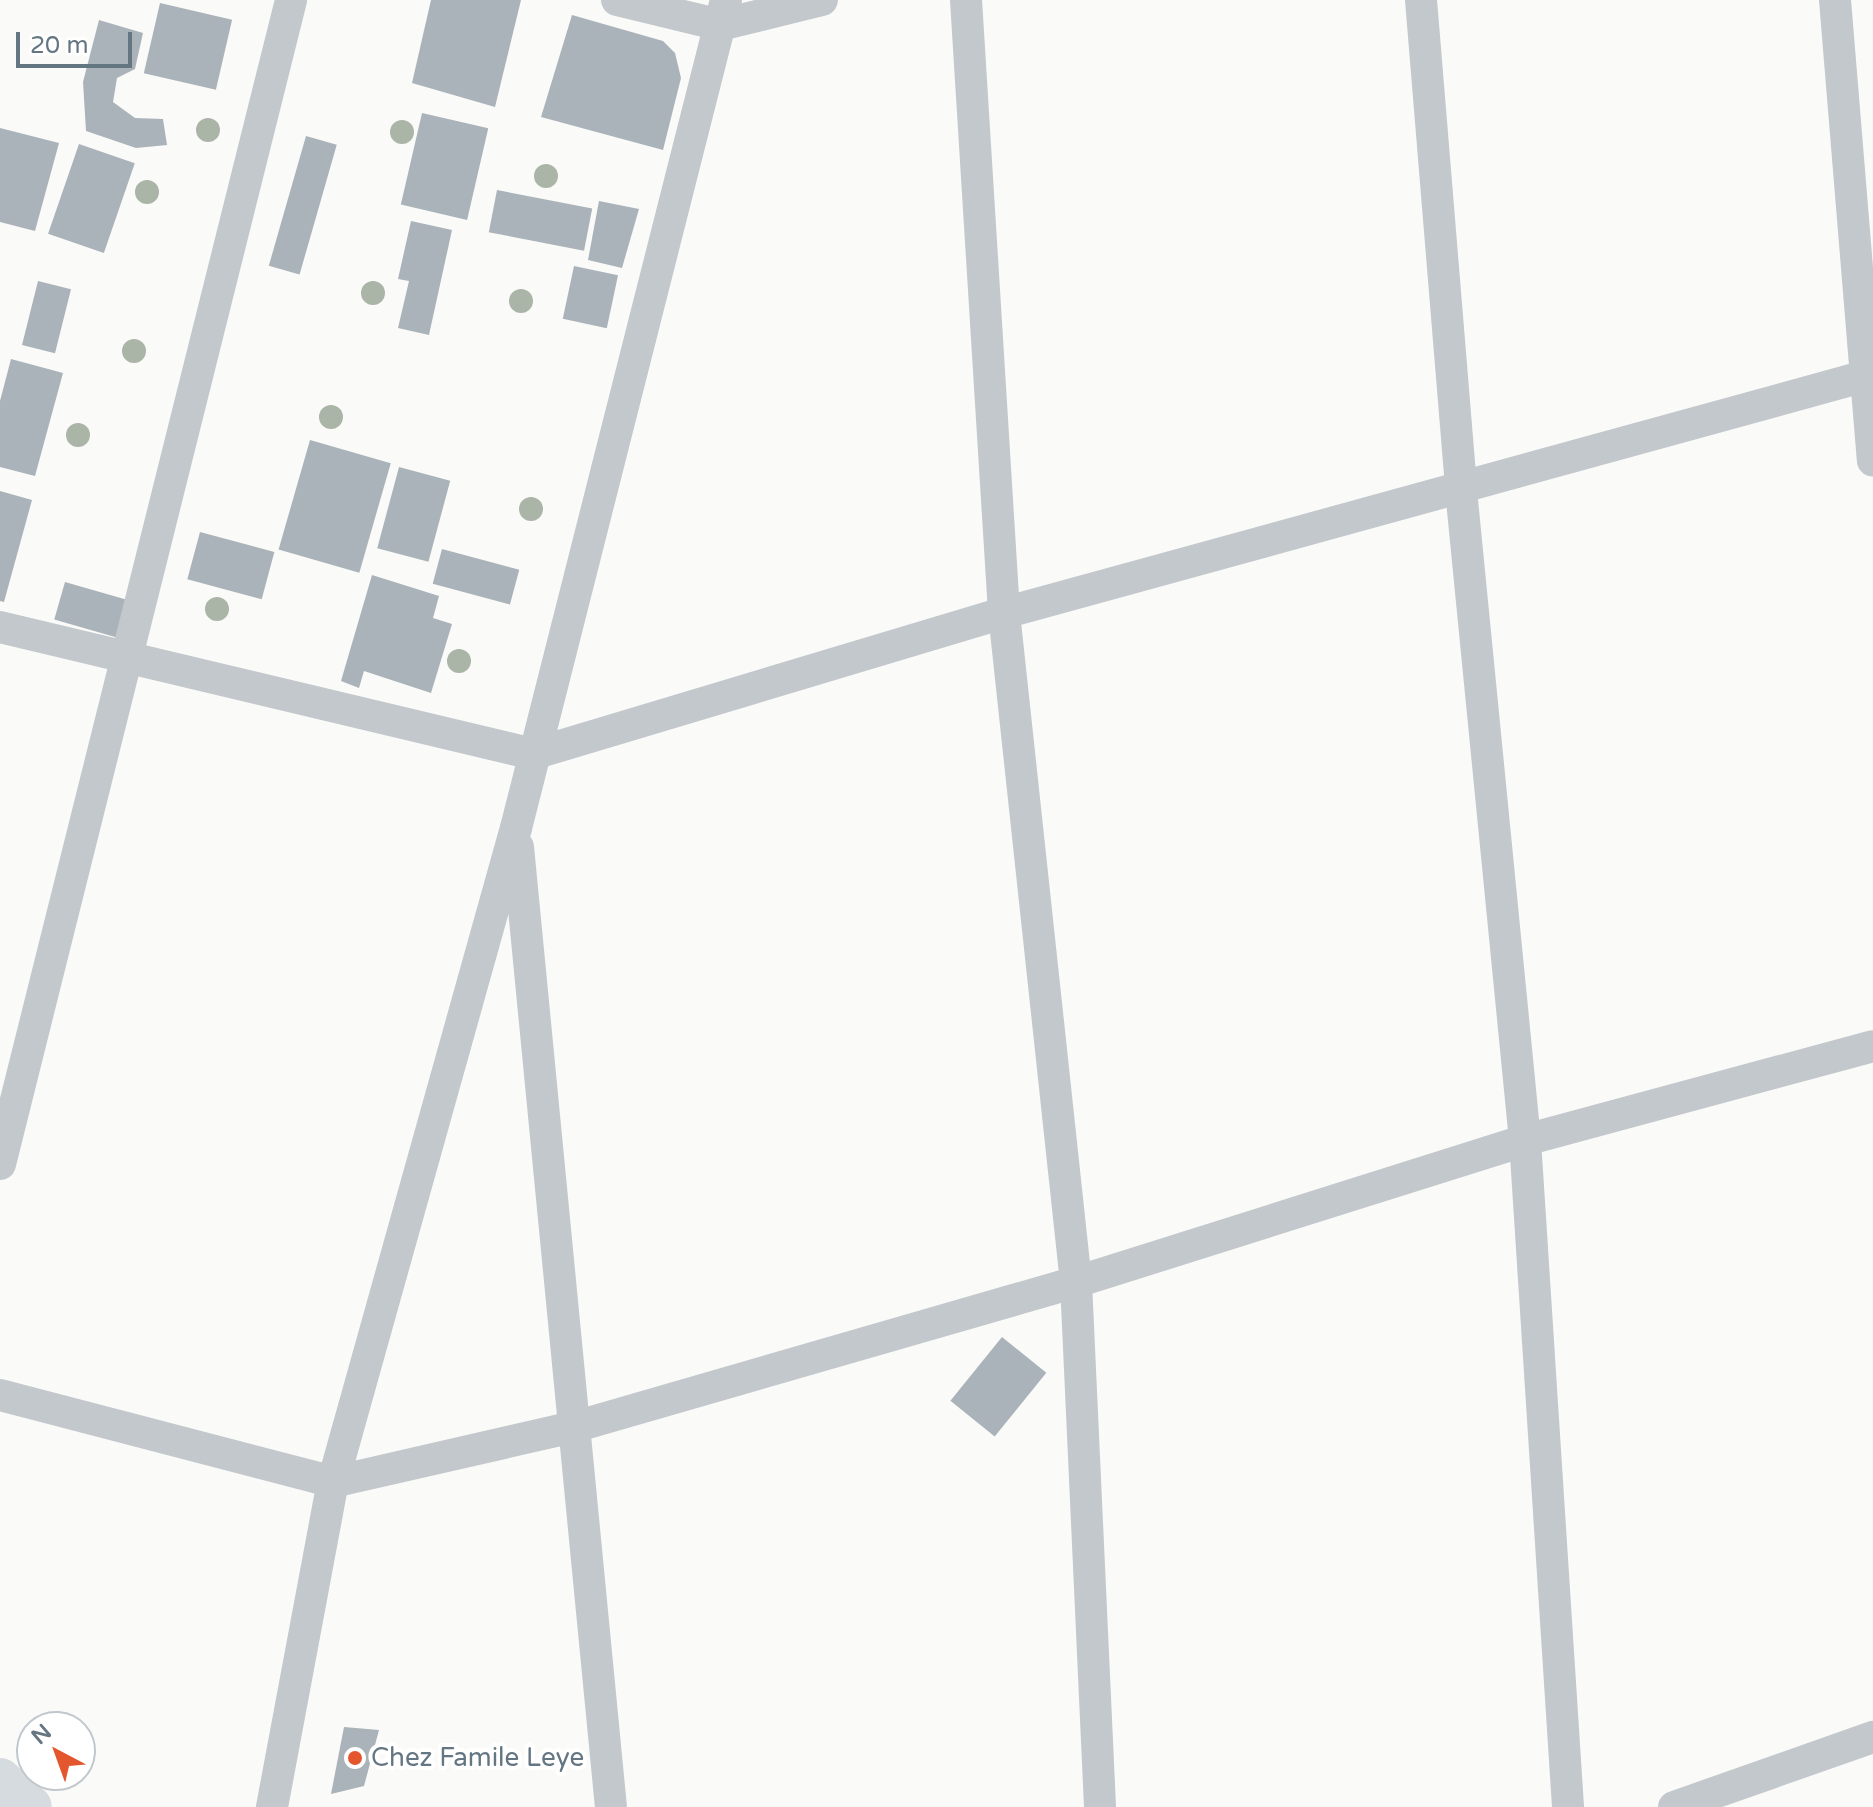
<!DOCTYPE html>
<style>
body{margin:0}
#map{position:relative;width:1873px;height:1807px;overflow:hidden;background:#fafaf8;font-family:"Varela Round",sans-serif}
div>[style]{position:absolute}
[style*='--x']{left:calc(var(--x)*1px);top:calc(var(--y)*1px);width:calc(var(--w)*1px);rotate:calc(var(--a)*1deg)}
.building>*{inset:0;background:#aab3b9;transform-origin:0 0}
.minor>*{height:32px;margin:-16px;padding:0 16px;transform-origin:16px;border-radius:16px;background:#c3c8cc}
.secondary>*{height:44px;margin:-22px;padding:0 22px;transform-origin:22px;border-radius:22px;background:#d6dbdf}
.trees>*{width:24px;height:24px;margin:-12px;border-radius:50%;background:#aab4a7}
.dots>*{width:22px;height:22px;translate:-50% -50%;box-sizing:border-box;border:4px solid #fff;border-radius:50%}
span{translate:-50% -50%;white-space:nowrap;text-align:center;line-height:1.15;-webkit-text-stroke:8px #fff;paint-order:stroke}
.poi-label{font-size:26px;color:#657683}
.left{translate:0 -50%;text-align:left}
.north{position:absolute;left:16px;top:1711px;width:80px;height:80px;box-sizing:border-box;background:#fff;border:2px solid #c1c8cd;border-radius:50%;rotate:319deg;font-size:22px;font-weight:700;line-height:32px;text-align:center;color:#657683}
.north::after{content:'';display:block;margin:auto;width:28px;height:36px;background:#e4572e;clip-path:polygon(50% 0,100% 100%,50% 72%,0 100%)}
.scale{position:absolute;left:16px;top:32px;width:116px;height:36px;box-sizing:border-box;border:4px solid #657683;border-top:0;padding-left:10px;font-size:24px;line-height:28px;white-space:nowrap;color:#657683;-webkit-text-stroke:6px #fff;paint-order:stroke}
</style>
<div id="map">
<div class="building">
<i style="clip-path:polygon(431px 0,521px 0,495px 107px,412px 83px)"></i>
<i style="left:160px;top:3px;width:74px;height:72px;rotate:13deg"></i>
<i style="clip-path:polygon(572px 15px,663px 41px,675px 53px,681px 78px,663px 150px,541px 117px)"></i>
<i style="clip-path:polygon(99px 20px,143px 33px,135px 69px,117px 78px,113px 102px,135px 118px,163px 119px,167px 145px,136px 148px,86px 131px,83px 82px)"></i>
<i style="left:422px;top:113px;width:68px;height:94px;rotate:13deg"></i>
<i style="clip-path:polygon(0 128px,59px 143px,35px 231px,0 222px)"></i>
<i style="left:306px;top:136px;width:32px;height:135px;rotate:16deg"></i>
<i style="left:79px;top:144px;width:59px;height:95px;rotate:19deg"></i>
<i style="left:497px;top:190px;width:97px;height:43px;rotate:11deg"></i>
<i style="clip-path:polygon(599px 201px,639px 209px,622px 268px,588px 260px)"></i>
<i style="clip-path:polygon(411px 221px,452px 230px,429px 335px,398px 328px,409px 281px,398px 279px)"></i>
<i style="left:574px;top:266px;width:45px;height:54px;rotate:12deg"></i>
<i style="left:38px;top:281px;width:34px;height:66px;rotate:14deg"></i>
<i style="clip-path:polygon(11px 359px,63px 373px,35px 476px,0 467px,0 401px)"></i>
<i style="left:310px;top:440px;width:84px;height:114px;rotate:16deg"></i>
<i style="left:399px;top:467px;width:53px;height:84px;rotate:15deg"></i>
<i style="clip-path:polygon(0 491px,32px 500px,4px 602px,0 601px)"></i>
<i style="left:200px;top:532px;width:77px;height:49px;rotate:15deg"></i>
<i style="left:442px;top:549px;width:80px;height:36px;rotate:15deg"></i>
<i style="clip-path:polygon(372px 575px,439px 596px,433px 618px,452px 624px,431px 693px,364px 671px,359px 688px,341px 681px)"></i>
<i style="left:65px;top:582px;width:66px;height:39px;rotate:16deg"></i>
<i style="left:1002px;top:1337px;width:57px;height:82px;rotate:39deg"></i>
<i style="clip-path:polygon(344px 1727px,379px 1730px,364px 1786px,331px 1794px)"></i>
</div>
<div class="minor">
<i style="--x:617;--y:0;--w:106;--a:13.6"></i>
<i style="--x:720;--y:25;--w:105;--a:-13.8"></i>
<i style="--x:966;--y:0;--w:614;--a:86.45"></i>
<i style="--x:1004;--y:613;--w:673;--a:83.86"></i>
<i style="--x:1076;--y:1282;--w:526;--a:87.38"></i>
<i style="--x:1421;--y:0;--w:492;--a:85.3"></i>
<i style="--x:1461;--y:490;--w:653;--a:84.38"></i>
<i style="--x:1525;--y:1140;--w:668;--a:86.31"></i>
<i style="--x:1835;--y:0;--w:462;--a:85.3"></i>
<i style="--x:0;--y:627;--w:548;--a:13.4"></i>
<i style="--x:533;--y:754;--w:492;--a:-16.7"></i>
<i style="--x:1004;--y:613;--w:901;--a:-15.38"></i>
<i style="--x:518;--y:847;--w:964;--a:84.47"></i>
<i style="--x:0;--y:1164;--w:1200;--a:-75.96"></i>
<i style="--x:0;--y:1395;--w:344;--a:14.6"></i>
<i style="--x:333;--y:1482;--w:247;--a:-12.9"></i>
<i style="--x:574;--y:1427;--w:523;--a:-16.11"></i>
<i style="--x:1076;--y:1282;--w:471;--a:-17.5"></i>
<i style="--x:1525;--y:1140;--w:360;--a:-15.1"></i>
<i style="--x:272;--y:1807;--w:331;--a:-79.4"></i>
<i style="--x:333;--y:1482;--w:679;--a:-74.37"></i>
<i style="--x:516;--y:828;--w:854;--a:-75.77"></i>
<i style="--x:1674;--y:1807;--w:211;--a:-19.4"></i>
</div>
<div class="secondary">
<i style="--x:0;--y:1780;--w:40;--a:42"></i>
</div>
<div class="trees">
<i style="left:208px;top:130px"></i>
<i style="left:402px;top:132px"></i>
<i style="left:546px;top:176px"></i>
<i style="left:147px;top:192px"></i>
<i style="left:373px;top:293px"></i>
<i style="left:521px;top:301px"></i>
<i style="left:134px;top:351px"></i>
<i style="left:331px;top:417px"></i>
<i style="left:78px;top:435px"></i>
<i style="left:531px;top:509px"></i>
<i style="left:217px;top:609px"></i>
<i style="left:459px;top:661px"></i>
</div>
<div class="dots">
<i style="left:355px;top:1758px;background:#e4572e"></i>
</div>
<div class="poi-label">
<span class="left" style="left:371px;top:1758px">Chez Famile Leye</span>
</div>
<div class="north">N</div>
<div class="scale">20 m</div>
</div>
